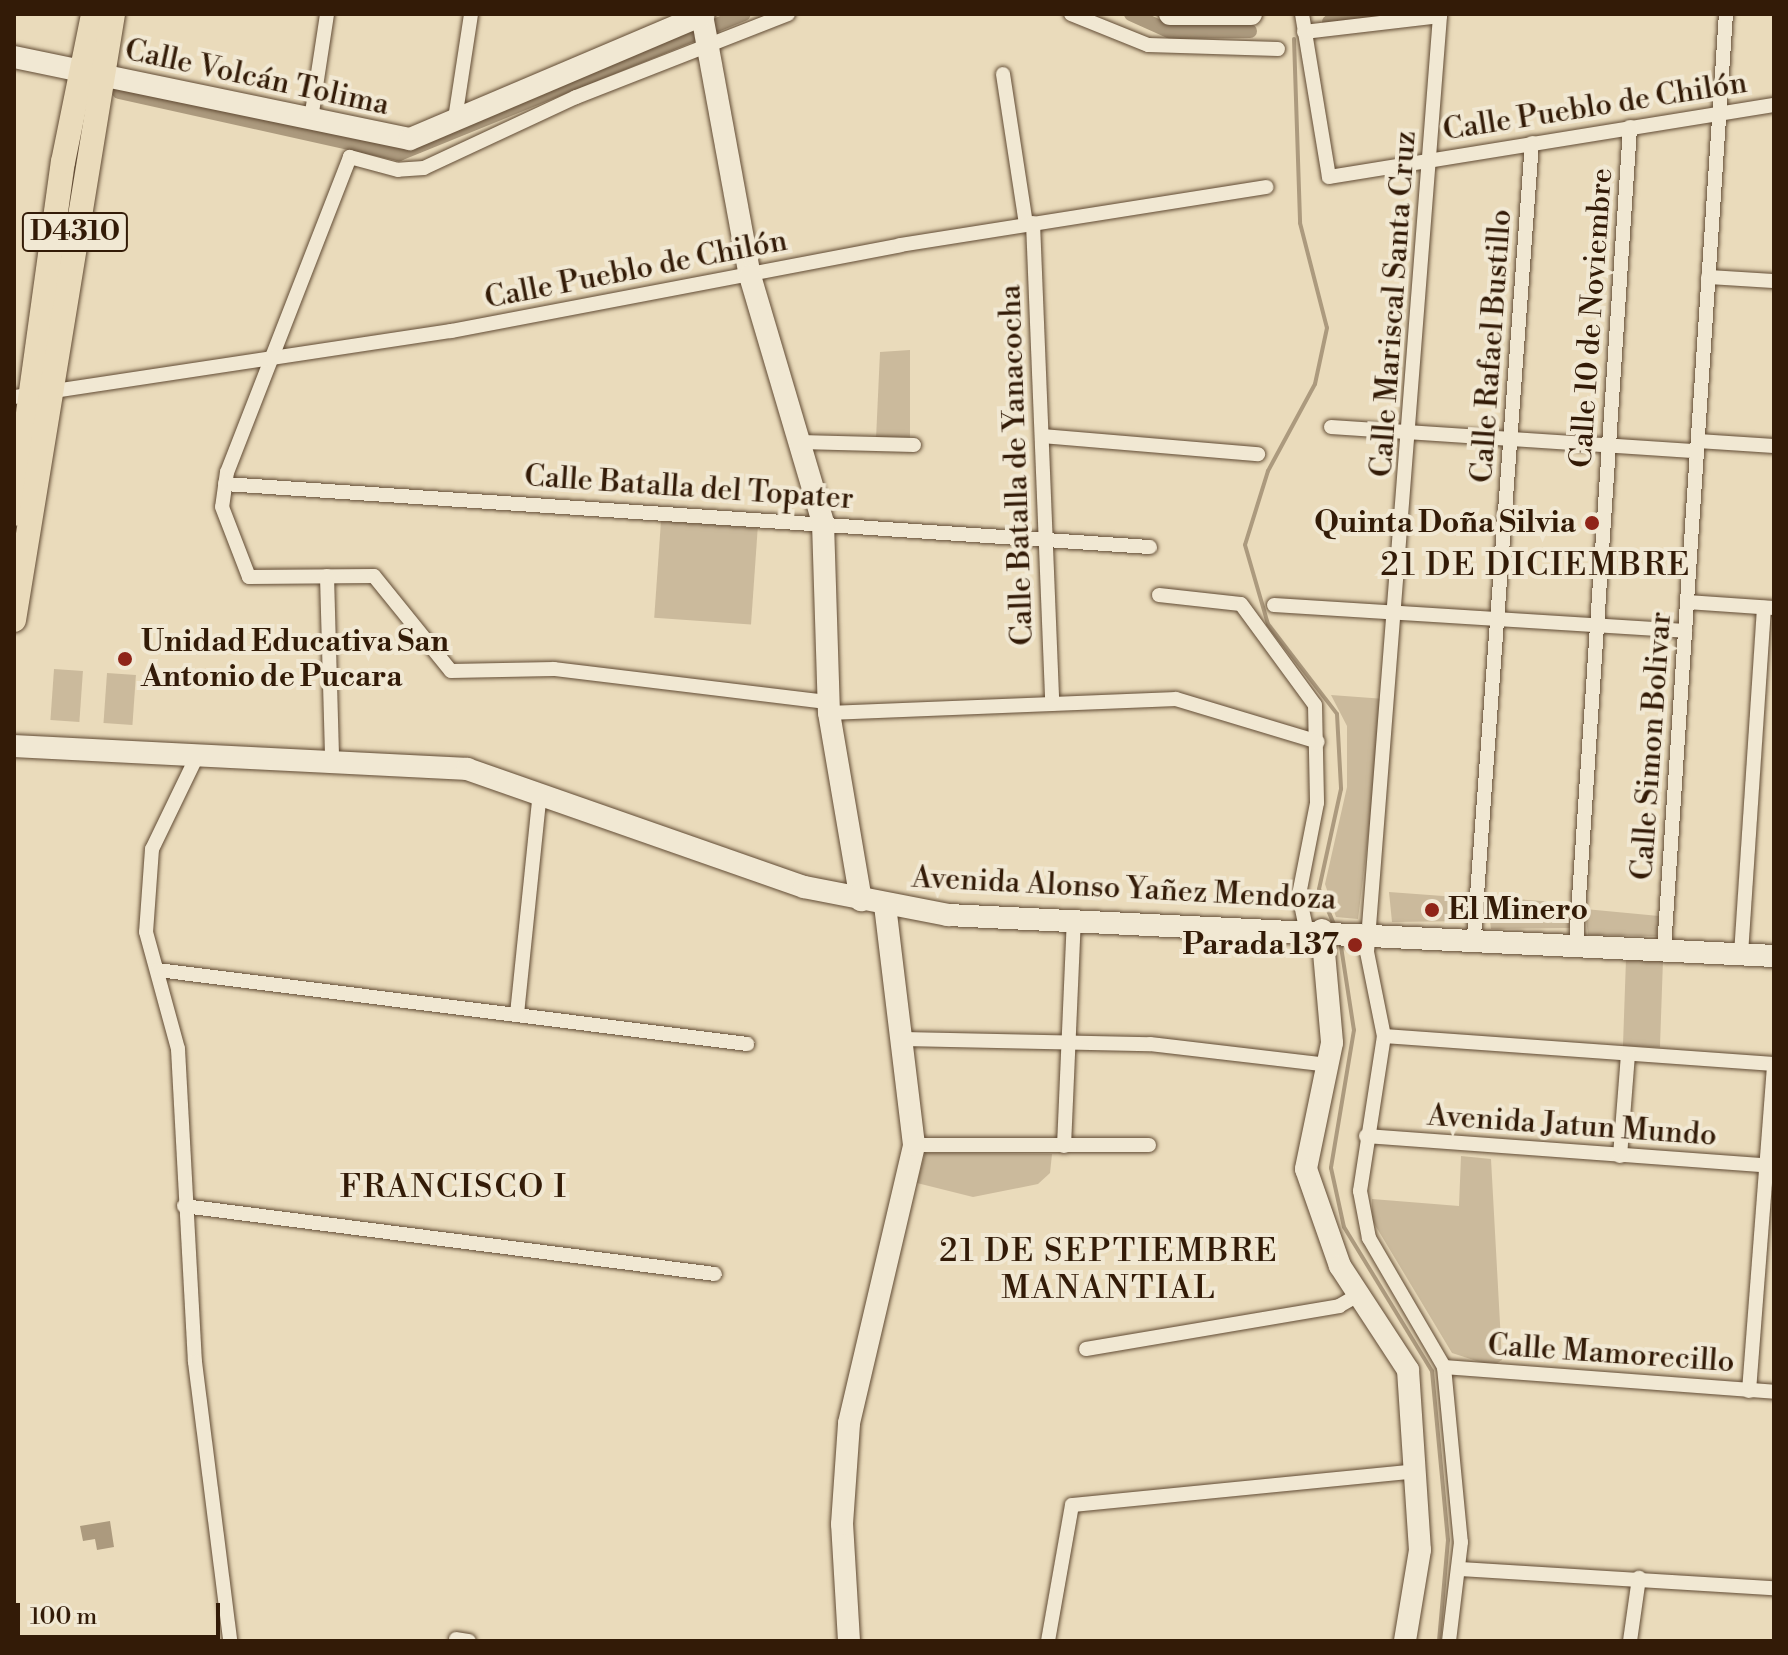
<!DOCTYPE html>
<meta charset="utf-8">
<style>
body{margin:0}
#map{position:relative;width:1788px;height:1655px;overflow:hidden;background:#eadbbb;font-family:"Libre Bodoni",serif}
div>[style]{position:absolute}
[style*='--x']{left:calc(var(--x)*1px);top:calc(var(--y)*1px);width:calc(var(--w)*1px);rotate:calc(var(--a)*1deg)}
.green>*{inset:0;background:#cbba9c;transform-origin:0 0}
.water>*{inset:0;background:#ac9a7e}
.stream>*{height:4px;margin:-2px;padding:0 2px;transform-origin:2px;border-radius:2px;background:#ac9a7e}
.canal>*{height:14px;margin:-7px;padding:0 7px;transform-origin:7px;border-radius:7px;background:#ac9a7e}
.roads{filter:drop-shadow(0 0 2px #614b34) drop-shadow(0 0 2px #614b34)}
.street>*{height:14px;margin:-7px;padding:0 7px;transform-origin:7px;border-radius:7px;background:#f1e8d3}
.secondary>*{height:22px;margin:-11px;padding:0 11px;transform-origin:11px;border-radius:11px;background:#f1e8d3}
.primary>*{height:24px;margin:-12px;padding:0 12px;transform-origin:12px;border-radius:12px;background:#eadbbb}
.dots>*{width:22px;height:22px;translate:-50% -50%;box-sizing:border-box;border:4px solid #f1e8d3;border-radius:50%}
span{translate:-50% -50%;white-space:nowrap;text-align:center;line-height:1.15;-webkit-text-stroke:8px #f1e8d3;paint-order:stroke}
.shield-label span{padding:2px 6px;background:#f1e8d3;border:2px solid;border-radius:6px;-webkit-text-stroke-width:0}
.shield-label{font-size:28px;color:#331b07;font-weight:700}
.street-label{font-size:30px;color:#331b07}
.poi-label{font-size:30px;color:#331b07;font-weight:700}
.right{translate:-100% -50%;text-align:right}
.left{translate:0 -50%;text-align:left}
.neighbourhood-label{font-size:32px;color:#331b07;letter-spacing:2px}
.frame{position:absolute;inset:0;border:16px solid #331b07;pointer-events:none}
.scale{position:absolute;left:16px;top:1603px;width:204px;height:36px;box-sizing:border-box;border:4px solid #331b07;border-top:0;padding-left:10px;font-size:24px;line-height:28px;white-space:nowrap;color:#331b07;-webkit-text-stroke:6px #f1e8d3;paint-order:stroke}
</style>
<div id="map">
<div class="green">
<i style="clip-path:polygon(910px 350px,910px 438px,876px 439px,880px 352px)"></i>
<i style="left:661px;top:521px;width:97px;height:97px;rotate:4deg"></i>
<i style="left:54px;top:669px;width:29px;height:51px;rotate:4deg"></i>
<i style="left:107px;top:673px;width:29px;height:50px;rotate:4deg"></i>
<i style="clip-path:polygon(1331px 695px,1385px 699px,1358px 919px,1336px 917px,1325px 884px,1347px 787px,1347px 726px)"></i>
<i style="clip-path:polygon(1389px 892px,1470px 898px,1469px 921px,1392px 922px)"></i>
<i style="clip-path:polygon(1487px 897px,1571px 903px,1570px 928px,1491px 929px)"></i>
<i style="clip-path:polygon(1585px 909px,1659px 916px,1657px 936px,1588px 935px)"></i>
<i style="left:1626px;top:959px;width:37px;height:87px;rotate:2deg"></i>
<i style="clip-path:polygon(925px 1153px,1052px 1154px,1050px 1173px,1038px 1184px,973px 1197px,917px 1183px)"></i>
<i style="clip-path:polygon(1461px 1156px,1491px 1159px,1502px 1360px,1492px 1366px,1452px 1353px,1372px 1220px,1372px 1199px,1459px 1206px)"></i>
</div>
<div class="water">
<i style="clip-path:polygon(110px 1521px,114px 1547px,97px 1550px,95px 1539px,83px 1541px,80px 1526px)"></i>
</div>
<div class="stream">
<i style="--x:1294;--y:39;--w:184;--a:88.1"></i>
<i style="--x:1300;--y:223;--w:108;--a:75.6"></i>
<i style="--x:1327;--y:328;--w:57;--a:102.1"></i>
<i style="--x:1315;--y:384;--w:99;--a:118.4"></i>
<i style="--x:1268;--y:471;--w:77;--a:107.3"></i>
<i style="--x:1245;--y:545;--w:82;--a:73.8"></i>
<i style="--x:1268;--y:624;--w:113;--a:52.5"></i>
<i style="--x:1337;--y:714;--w:75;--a:86.9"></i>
<i style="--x:1341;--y:789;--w:102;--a:102.4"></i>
<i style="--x:1319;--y:889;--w:39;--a:67"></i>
<i style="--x:1340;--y:940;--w:91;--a:81.2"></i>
<i style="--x:1354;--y:1030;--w:140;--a:99.5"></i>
<i style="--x:1331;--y:1168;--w:60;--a:77.6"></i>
<i style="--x:1344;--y:1227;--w:169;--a:58.6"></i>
<i style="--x:1432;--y:1371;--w:170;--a:84.6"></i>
<i style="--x:1448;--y:1540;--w:101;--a:95.1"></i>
</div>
<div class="canal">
<i style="--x:1131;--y:14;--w:44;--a:24.2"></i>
<i style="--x:1171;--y:32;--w:79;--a:-0.7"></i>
<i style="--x:1329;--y:22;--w:55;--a:-8.4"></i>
<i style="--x:119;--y:92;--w:287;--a:12.5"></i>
<i style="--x:399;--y:154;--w:372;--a:-22.1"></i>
</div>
<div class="roads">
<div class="street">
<i style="--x:788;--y:14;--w:228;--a:158.6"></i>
<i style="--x:576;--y:97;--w:168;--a:155"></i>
<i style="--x:424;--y:168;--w:26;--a:176"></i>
<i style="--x:398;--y:170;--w:50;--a:-164.8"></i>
<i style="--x:350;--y:157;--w:338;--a:111.3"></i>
<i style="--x:227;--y:472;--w:35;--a:98"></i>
<i style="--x:222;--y:507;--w:75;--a:68.9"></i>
<i style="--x:249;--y:577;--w:125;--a:-0.5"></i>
<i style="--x:374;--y:576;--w:122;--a:51"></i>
<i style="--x:451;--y:671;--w:103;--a:-1.1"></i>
<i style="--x:554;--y:669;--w:276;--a:6.9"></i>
<i style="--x:1071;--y:14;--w:83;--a:21.9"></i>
<i style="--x:1148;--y:45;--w:130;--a:1.8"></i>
<i style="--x:1302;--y:14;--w:165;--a:80.6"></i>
<i style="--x:1329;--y:177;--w:451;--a:-9.2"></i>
<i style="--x:1304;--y:32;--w:137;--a:-6.7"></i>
<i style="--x:1440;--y:16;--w:939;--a:94.46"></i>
<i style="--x:1367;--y:952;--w:86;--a:78.6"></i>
<i style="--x:1384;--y:1036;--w:157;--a:98.8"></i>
<i style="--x:1360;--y:1191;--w:48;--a:79.2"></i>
<i style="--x:1369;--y:1238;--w:149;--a:59.8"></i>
<i style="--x:1444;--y:1367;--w:176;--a:84.5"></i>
<i style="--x:1461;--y:1542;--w:100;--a:96.9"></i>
<i style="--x:1003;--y:74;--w:152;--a:81.3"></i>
<i style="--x:311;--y:119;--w:106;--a:-81.3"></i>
<i style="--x:455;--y:119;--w:106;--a:-81.3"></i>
<i style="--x:1033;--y:223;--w:481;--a:87.7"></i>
<i style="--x:1708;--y:277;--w:66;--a:3.5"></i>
<i style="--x:14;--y:397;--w:442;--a:-8.6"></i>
<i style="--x:451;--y:331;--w:457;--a:-10.8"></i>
<i style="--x:900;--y:245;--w:371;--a:-9"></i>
<i style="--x:1331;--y:427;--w:366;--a:3.8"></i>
<i style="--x:1042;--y:436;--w:217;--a:4.8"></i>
<i style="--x:1698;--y:441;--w:76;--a:3.8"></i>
<i style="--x:800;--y:442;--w:114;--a:1.5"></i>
<i style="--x:225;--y:484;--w:927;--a:3.9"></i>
<i style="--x:327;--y:576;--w:181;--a:88.4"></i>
<i style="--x:1159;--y:595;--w:82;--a:6.3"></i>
<i style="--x:1241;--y:604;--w:125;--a:53.8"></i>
<i style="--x:1315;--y:705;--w:98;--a:88.8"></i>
<i style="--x:1317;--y:803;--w:94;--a:101.1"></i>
<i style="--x:1299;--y:895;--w:35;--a:78"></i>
<i style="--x:1687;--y:602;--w:87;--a:3.9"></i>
<i style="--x:1274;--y:605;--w:412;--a:3.6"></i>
<i style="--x:829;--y:713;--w:347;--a:-2.3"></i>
<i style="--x:1176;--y:699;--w:148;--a:16.8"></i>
<i style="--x:198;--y:754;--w:106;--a:115.8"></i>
<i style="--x:152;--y:849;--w:83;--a:94.1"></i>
<i style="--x:146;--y:932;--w:121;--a:74.7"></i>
<i style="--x:178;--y:1049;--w:313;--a:86.9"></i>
<i style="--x:195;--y:1362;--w:281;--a:82.8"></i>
<i style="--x:1474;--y:936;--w:795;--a:-85.82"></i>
<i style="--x:1576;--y:943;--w:818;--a:-86.21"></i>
<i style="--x:1664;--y:949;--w:937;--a:-86.21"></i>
<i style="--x:1741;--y:954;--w:347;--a:-86.2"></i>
<i style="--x:158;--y:970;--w:594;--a:7.16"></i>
<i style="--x:517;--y:1014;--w:222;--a:-84.1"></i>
<i style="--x:1384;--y:1036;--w:391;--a:4.1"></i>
<i style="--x:903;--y:1039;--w:247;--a:1.2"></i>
<i style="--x:1150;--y:1044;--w:179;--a:6.7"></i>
<i style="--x:1366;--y:1136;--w:409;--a:4.2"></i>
<i style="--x:914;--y:1145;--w:235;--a:0"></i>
<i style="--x:1064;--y:1146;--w:225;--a:-87.5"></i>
<i style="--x:1620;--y:1156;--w:102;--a:-85.5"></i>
<i style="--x:184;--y:1206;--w:535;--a:7.3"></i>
<i style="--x:1086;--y:1349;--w:257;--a:-9.6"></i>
<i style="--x:1339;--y:1306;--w:20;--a:-30"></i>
<i style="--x:1444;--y:1367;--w:331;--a:4.3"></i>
<i style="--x:1749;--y:1391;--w:325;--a:-85.6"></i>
<i style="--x:1459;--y:1569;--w:316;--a:3.5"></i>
<i style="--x:456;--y:1639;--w:13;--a:9"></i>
<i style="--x:1048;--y:1641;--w:138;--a:-80"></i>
<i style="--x:1072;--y:1505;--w:346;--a:-5.6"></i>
<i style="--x:1630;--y:1641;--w:64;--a:-81.9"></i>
</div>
<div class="secondary">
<i style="--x:1170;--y:14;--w:81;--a:0"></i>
<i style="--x:702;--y:15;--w:265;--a:79.6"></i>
<i style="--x:750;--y:276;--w:258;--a:73.5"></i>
<i style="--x:823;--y:523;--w:190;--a:88.2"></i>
<i style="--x:829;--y:713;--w:190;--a:80.3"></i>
<i style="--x:14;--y:57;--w:404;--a:11.7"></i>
<i style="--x:410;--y:139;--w:319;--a:-23"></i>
<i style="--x:14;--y:746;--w:454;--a:2.9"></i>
<i style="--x:467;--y:769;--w:357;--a:19.3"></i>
<i style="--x:804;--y:887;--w:147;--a:11"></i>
<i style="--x:948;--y:915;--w:827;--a:2.84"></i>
<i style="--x:1322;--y:930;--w:113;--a:84.9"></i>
<i style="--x:1332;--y:1043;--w:129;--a:101.7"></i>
<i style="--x:1306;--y:1169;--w:103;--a:70.7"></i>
<i style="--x:1340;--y:1266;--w:124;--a:56.8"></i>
<i style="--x:1408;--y:1370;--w:180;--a:86.2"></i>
<i style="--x:1420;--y:1550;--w:92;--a:99.4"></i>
<i style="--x:849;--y:1641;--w:117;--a:-93.4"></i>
<i style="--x:842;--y:1524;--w:101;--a:-86"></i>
<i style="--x:849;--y:1423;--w:285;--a:-76.8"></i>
<i style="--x:914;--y:1145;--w:241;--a:-96.9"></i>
</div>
<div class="primary">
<i style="--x:14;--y:514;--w:355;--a:-82.1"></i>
<i style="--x:63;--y:162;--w:151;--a:-78.5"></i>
<i style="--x:14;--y:620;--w:614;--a:-80.72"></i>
</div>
</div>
<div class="dots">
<i style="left:1592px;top:523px;background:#8f2418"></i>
<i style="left:125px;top:659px;background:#8f2418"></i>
<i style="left:1432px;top:910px;background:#8f2418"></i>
<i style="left:1355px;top:945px;background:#8f2418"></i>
</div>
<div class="shield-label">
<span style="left:75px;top:232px">D4310</span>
</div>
<div class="street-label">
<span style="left:257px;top:78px;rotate:12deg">Calle Volcán Tolima</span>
<span style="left:1595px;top:107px;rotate:-9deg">Calle Pueblo de Chilón</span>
<span style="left:636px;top:270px;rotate:-11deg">Calle Pueblo de Chilón</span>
<span style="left:1394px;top:304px;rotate:-86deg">Calle Mariscal Santa Cruz</span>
<span style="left:1592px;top:318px;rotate:-86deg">Calle 10 de Noviembre</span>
<span style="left:1492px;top:346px;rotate:-86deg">Calle Rafael Bustillo</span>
<span style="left:1017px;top:465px;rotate:-92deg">Calle Batalla de Yanacocha</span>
<span style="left:689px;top:488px;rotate:4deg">Calle Batalla del Topater</span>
<span style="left:1652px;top:746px;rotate:-86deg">Calle Simon Bolivar</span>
<span style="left:1124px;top:889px;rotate:3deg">Avenida Alonso Yañez Mendoza</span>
<span style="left:1572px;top:1126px;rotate:4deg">Avenida Jatun Mundo</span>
<span style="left:1611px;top:1354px;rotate:4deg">Calle Mamorecillo</span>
</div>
<div class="poi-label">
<span class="right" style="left:1576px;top:523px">Quinta Doña Silvia</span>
<span class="left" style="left:141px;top:659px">Unidad Educativa San<br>Antonio de Pucara</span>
<span class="left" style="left:1448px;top:910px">El Minero</span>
<span class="right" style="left:1339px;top:945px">Parada 137</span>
</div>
<div class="neighbourhood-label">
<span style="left:1536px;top:565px">21 DE DICIEMBRE</span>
<span style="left:454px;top:1187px">FRANCISCO I</span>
<span style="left:1109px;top:1270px">21 DE SEPTIEMBRE<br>MANANTIAL</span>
</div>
<div class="frame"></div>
<div class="scale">100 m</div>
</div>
